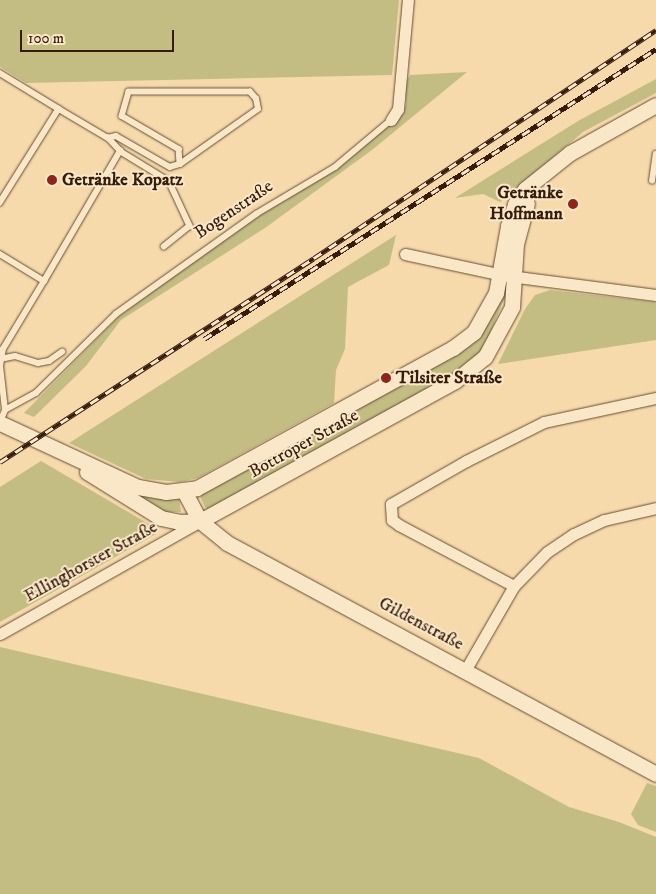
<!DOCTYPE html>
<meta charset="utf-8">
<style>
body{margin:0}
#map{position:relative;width:656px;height:894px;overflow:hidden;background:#f6daab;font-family:"IM FELL DW Pica",serif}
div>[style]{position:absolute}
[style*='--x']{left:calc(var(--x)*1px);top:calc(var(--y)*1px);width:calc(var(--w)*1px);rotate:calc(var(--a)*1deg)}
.green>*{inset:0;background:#c3bd84}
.roads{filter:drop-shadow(0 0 1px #664c34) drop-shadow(0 0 1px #664c34)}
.lane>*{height:5.5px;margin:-2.75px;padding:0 2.75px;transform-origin:2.75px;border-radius:2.75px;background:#f9e7c8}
.street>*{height:11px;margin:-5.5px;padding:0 5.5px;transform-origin:5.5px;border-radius:5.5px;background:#f9e7c8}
.secondary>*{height:15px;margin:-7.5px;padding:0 7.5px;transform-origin:7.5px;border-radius:7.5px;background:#f9e7c8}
.rail>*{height:5px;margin-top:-2.5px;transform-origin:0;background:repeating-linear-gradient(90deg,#f9e7c8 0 9px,#361c0d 0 18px);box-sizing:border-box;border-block:1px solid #361c0d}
.dots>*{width:14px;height:14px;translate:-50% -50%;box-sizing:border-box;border:2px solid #f9e7c8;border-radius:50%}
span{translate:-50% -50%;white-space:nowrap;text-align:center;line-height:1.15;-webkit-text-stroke:4px #f9e7c8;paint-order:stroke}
.poi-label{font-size:18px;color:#361c0d;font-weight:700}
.left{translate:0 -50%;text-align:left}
.right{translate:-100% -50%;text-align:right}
.street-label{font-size:18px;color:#361c0d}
.scale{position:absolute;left:20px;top:30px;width:154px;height:22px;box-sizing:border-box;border:2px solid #361c0d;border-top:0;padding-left:6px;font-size:15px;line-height:18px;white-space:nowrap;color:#361c0d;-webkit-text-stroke:4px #f9e7c8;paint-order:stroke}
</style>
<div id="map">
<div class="green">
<i style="clip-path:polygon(0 0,399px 0,392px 75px,26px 83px,0 67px)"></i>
<i style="clip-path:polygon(467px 72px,372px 150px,265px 228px,121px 320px,86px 366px,34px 417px,24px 413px,118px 317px,234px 231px,326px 174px,402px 111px,406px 105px,405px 84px,410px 75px)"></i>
<i style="clip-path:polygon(656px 79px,656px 93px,583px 132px,500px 202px,483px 194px,455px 198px,578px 121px)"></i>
<i style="clip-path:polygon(396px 235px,389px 265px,348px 287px,345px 349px,336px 370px,334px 403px,198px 478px,180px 482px,146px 479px,69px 443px)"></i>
<i style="clip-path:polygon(550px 290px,656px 302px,656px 340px,498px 364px,525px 309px,535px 295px)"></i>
<i style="clip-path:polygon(502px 293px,506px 294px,490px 334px,480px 352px,466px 367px,208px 510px,205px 507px,199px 494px,471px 342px)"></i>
<i style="clip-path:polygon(41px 461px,154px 527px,156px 534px,0 622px,0 487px)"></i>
<i style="clip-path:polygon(77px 462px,179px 498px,181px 512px,158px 512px)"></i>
<i style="clip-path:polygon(0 647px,479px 758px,569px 807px,619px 822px,656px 837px,656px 894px,0 894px)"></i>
<i style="clip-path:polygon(647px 783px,656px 786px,656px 832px,638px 825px,631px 814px)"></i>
</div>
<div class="roads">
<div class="lane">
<i style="--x:0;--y:73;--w:69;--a:31.4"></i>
<i style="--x:59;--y:109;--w:111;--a:122.1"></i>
<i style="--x:59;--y:109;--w:57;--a:30.6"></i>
<i style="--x:120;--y:151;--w:57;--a:31.5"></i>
<i style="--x:169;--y:181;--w:50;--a:65"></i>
<i style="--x:190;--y:226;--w:33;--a:141"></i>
<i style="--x:652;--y:181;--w:27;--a:-82"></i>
<i style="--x:0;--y:254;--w:52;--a:31.5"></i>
<i style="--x:44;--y:281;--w:151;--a:-59.7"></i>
<i style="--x:120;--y:151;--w:18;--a:-133"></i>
<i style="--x:108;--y:138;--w:8;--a:-14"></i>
<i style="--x:116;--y:136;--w:62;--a:29.9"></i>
<i style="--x:170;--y:167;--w:10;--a:-17"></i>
<i style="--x:180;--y:164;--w:95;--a:-35.2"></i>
<i style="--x:258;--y:109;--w:10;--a:-101"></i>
<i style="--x:256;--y:99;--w:9;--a:-131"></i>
<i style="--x:250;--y:92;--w:121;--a:180"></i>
<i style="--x:129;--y:92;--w:25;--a:106"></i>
<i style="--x:122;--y:116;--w:66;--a:30.1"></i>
<i style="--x:179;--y:149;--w:15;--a:86"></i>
<i style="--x:0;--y:359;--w:15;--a:-11"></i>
<i style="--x:15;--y:356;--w:24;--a:17"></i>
<i style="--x:38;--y:363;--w:11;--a:-10"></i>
<i style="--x:49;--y:361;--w:16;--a:-35"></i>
<i style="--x:5;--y:410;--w:35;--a:-29"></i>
<i style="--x:36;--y:393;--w:112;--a:-44.6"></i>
<i style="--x:116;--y:314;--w:172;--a:-35.5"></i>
<i style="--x:256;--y:214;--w:92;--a:-30.7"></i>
<i style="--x:335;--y:167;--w:73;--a:-40"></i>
<i style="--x:0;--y:422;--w:13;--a:-67"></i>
<i style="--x:5;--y:410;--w:44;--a:-96.5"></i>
<i style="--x:0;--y:366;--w:17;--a:-80"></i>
<i style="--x:3;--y:349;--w:79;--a:-58.9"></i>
</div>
<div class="street">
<i style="--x:391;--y:120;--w:13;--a:-58"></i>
<i style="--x:398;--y:109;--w:109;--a:-84.8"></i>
<i style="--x:405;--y:254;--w:99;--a:12.2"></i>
<i style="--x:502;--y:275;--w:155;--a:7.4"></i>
<i style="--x:514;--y:586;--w:130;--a:-152.1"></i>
<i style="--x:399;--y:525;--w:9;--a:-144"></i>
<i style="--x:392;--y:520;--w:16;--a:-94"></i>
<i style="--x:391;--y:504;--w:86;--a:-29.8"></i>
<i style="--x:466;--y:461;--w:87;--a:-26.6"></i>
<i style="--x:544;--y:422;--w:115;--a:-12.1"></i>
<i style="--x:0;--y:634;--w:228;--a:-29.4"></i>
<i style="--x:466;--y:669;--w:96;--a:-60"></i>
<i style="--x:514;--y:586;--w:47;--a:-45.9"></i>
<i style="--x:547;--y:552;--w:32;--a:-34"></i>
<i style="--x:574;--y:534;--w:33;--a:-25"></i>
<i style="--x:604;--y:520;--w:53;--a:-13"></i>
</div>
<div class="secondary">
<i style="--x:0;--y:423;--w:152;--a:24.9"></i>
<i style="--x:138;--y:487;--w:28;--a:10"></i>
<i style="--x:166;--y:492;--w:31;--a:-7"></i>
<i style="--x:197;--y:488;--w:292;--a:-28.7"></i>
<i style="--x:453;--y:348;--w:26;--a:-37"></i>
<i style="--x:474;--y:332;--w:45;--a:-60.6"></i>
<i style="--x:496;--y:293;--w:68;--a:-79.8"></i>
<i style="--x:508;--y:226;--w:23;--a:-72"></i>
<i style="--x:515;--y:204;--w:18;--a:-56"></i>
<i style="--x:525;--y:189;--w:58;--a:-38.7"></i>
<i style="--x:570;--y:153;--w:98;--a:-29.2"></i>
<i style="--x:87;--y:472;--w:87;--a:31.9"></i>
<i style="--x:161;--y:518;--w:19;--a:12"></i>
<i style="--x:180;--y:522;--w:20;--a:-3"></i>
<i style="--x:200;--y:521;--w:291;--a:-28.8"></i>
<i style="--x:455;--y:381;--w:38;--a:-39"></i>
<i style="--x:485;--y:357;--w:57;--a:-61.6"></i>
<i style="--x:512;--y:307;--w:63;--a:-86.4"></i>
<i style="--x:516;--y:244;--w:42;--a:-75"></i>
<i style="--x:184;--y:491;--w:34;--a:62"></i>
<i style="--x:200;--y:521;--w:35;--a:39"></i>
<i style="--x:227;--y:543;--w:487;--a:28.3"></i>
</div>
</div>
<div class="rail">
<i style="--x:204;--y:339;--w:537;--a:-32.68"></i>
<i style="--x:0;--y:462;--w:374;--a:-33"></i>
<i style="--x:314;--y:258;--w:411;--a:-33.7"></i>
</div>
<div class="dots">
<i style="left:52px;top:180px;background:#8f2418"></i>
<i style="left:573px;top:204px;background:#8f2418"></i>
<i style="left:386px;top:378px;background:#8f2418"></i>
</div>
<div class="poi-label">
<span class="left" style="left:62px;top:180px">Getränke Kopatz</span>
<span class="right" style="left:563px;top:204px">Getränke<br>Hoffmann</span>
<span class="left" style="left:396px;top:378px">Tilsiter Straße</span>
</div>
<div class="street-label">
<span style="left:234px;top:210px;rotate:-34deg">Bogenstraße</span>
<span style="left:304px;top:444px;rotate:-29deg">Bottroper Straße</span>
<span style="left:91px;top:562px;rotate:-29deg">Ellinghorster Straße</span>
<span style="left:421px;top:624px;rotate:28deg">Gildenstraße</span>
</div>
<div class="scale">100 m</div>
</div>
